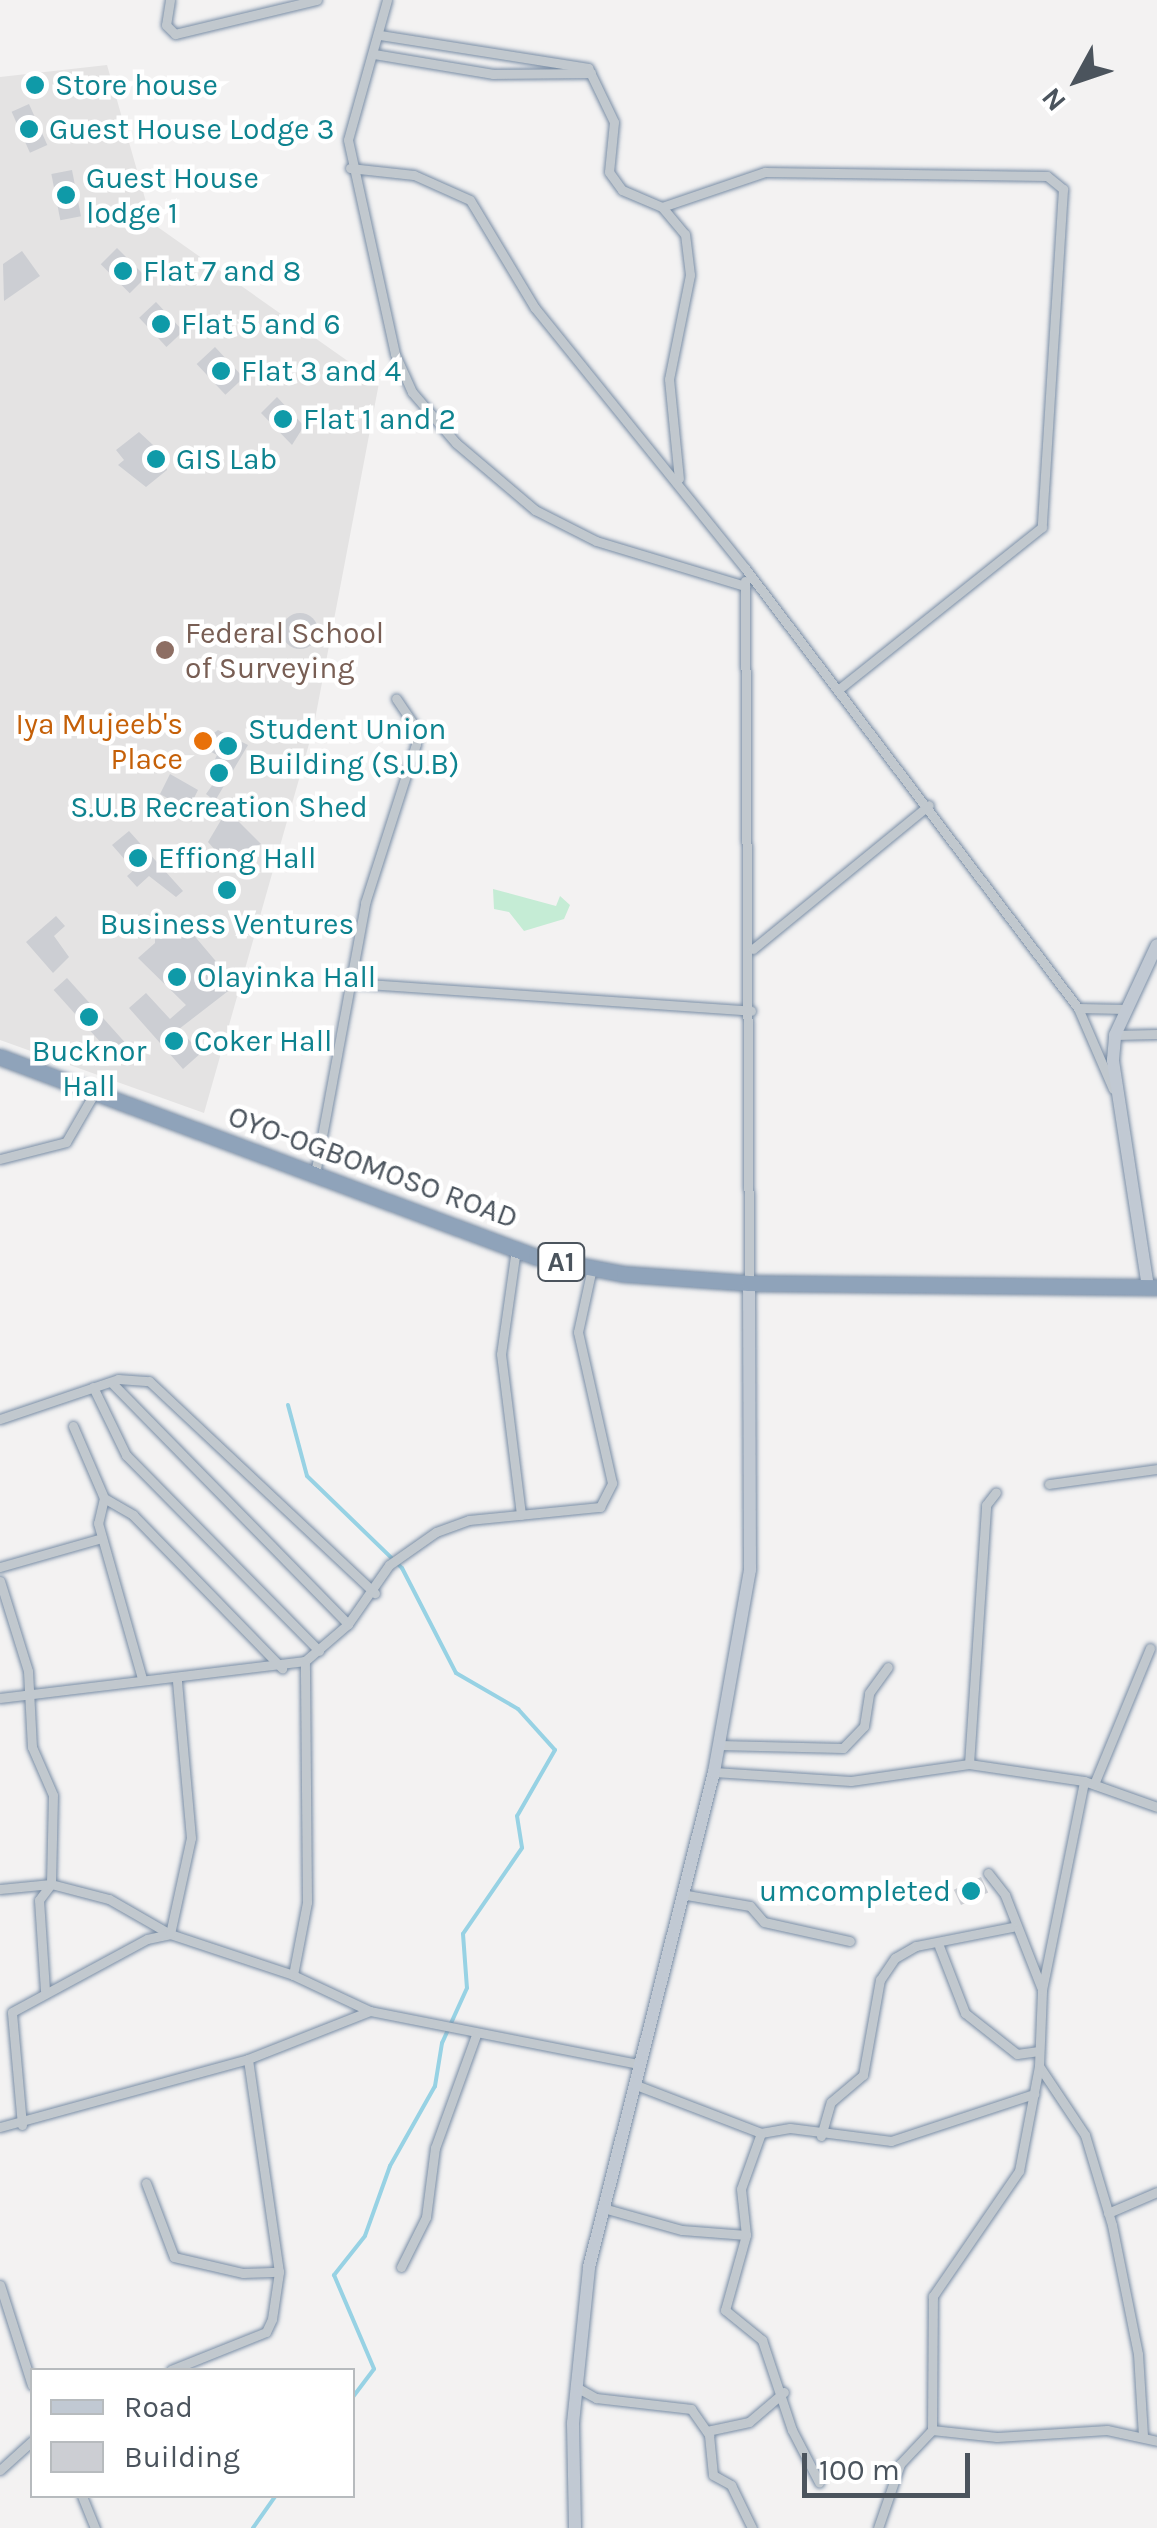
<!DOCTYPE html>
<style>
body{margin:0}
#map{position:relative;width:1157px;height:2528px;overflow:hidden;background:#f3f2f2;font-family:Karla,sans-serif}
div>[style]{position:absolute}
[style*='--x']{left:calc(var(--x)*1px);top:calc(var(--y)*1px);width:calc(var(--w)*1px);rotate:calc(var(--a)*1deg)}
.education>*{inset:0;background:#e4e3e3}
.green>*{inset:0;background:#c5ecd5}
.stream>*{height:4px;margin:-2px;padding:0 2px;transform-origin:2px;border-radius:2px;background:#97d2e4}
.building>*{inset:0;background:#ccced3;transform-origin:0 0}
.round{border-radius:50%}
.roads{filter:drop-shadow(0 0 2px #7a8ea6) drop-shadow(0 0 2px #7a8ea6)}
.street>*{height:9px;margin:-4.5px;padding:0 4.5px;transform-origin:4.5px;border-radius:4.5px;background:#c1c8ce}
.secondary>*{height:12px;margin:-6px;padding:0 6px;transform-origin:6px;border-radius:6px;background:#c1c9d3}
.highway>*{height:15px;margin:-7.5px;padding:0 7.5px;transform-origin:7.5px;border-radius:7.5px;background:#8fa3ba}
.dots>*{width:28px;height:28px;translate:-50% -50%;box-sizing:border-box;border:5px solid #fff;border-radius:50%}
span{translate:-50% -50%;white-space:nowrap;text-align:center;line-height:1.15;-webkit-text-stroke:9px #fff;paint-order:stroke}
.shield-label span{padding:2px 8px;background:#fff;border:2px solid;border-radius:8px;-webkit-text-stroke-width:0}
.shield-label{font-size:28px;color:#4b545d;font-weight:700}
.culture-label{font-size:30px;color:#0d838f}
.left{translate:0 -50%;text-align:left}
.right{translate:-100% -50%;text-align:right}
.education-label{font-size:30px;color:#785e54}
.food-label{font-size:30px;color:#c56008}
.street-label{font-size:30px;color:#4b545d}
.legend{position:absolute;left:30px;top:2368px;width:325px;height:130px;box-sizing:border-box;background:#fff;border:2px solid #b7bbbe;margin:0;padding:12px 18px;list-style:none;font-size:30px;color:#4b545d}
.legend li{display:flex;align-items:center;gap:20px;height:50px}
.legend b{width:50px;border:2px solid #b7bbbe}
.north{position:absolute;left:1027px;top:30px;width:100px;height:100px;-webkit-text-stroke:8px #fff;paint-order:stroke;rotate:230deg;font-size:28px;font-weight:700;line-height:40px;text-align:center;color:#4b545d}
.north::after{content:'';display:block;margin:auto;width:35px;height:45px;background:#4b545d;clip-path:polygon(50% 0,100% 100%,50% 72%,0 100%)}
.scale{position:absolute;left:802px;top:2453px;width:168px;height:45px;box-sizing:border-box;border:5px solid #4b545d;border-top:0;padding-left:12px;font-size:30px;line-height:35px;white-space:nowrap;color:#4b545d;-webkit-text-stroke:8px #fff;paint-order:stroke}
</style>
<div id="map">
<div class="education">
<i style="clip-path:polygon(107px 65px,152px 223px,379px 383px,313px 730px,204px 1113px,0 1040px,0 77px)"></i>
</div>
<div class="green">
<i style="clip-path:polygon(493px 889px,556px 906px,560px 896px,570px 905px,564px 919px,524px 931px,509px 912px,494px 909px)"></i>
</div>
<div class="stream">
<i style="--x:288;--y:1405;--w:73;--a:75"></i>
<i style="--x:307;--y:1476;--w:132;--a:44.1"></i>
<i style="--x:402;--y:1568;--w:118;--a:62.8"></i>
<i style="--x:456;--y:1673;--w:72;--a:30.1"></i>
<i style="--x:518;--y:1709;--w:55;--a:47.9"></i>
<i style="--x:555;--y:1750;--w:76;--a:119.9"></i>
<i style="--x:517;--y:1816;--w:32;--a:81"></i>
<i style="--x:522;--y:1848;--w:104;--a:124.5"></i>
<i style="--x:463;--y:1934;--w:54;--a:85.8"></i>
<i style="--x:467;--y:1988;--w:60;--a:114.4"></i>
<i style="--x:442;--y:2043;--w:44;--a:99.2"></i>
<i style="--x:435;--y:2086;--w:92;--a:119.4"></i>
<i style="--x:390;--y:2166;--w:74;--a:109.7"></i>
<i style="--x:365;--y:2236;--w:50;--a:128.5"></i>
<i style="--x:334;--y:2275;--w:102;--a:66.9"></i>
<i style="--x:374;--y:2369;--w:36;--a:127"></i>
<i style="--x:253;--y:2528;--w:39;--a:-55"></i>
</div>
<div class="building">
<i style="left:29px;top:104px;width:45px;height:19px;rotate:66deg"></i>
<i style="left:72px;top:170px;width:47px;height:21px;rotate:79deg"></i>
<i style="left:117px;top:248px;width:41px;height:23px;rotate:45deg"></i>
<i style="clip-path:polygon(22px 251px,40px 276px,4px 301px,3px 264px)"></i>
<i style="left:156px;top:302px;width:40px;height:23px;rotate:47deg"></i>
<i style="left:215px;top:347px;width:42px;height:25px;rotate:47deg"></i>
<i style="clip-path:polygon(277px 397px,304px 426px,292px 445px,261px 413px)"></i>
<i style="clip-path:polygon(139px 432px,166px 457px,167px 470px,146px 487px,118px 465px,124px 460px,116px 450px)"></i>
<i class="round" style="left:282px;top:613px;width:36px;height:36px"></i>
<i style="clip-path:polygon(218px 730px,248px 745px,215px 801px,206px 794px,218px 777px,209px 772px,217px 755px,198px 745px)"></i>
<i style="clip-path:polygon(170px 774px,198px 790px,193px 800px,186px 797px,181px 806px,160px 794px)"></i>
<i style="clip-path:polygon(227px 810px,261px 844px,224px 860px,208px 842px)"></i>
<i style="clip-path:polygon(129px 831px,183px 891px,176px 897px,149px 876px,137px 887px,127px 876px,134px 870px,112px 845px)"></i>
<i style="clip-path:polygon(56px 916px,65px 926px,54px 936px,69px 957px,53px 973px,26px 942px)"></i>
<i style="clip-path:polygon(186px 926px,236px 985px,179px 1029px,201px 1053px,183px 1069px,129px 1008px,146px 993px,170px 1019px,186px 1005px,138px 958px,155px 943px,155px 930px,175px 935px)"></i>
<i style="left:67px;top:978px;width:89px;height:18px;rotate:48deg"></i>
<i style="left:981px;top:1877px;width:17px;height:30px;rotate:65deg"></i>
</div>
<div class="roads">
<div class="street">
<i style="--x:170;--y:0;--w:25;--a:99"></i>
<i style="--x:166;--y:25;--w:13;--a:45"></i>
<i style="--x:175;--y:34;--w:146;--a:-13.5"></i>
<i style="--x:387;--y:0;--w:145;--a:105.6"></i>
<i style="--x:348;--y:140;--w:219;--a:77.6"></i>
<i style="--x:395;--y:354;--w:42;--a:65.9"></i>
<i style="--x:412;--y:392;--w:67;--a:49.2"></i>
<i style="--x:456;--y:443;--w:104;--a:40.3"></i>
<i style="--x:535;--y:510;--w:68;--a:26.9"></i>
<i style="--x:596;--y:541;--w:156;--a:16.8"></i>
<i style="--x:380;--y:35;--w:211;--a:9"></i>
<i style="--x:588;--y:68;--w:60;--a:64.3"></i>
<i style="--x:614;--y:122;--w:50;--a:95.7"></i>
<i style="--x:609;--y:172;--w:22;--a:54"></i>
<i style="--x:622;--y:190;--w:43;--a:23"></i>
<i style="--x:662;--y:207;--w:35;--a:50"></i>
<i style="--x:685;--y:234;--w:41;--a:83"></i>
<i style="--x:690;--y:275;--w:106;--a:101.4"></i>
<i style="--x:669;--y:379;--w:100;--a:84.3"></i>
<i style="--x:374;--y:54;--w:121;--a:9.5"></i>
<i style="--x:493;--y:74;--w:98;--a:-0.6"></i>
<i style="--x:350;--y:168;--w:64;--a:6.2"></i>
<i style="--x:414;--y:175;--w:61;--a:24.1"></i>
<i style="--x:470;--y:200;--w:126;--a:59"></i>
<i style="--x:535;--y:308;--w:334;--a:51.1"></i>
<i style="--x:745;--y:568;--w:552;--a:52.88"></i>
<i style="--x:1078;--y:1008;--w:88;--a:66.6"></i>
<i style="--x:662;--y:207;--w:109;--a:-18.8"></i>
<i style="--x:765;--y:172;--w:282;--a:0.8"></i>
<i style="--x:1047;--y:176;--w:21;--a:39"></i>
<i style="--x:1063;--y:189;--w:339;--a:93.6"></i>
<i style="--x:1042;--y:527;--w:260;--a:141.4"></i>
<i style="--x:745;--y:581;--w:702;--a:89.67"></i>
<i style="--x:753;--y:949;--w:227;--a:-39.3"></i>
<i style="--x:354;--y:983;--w:398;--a:4"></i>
<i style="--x:1078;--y:1008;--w:48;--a:1.2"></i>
<i style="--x:1115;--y:1035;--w:42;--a:-1.4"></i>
<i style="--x:0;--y:1159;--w:68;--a:-14.4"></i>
<i style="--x:66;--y:1142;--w:58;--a:-59.9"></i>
<i style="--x:315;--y:1174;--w:276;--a:-79.5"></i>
<i style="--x:365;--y:903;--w:167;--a:-72.2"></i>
<i style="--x:416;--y:744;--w:19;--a:-96"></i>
<i style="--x:414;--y:725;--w:32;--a:-124"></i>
<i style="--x:516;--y:1249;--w:106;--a:98.1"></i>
<i style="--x:501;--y:1354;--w:162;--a:82.9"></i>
<i style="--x:111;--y:1382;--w:339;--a:45.6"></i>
<i style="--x:93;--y:1387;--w:76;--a:64.1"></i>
<i style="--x:126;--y:1455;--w:275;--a:45.4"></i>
<i style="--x:0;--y:1419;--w:125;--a:-18.7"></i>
<i style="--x:118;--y:1379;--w:31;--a:4"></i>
<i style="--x:149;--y:1381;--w:310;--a:43.2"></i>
<i style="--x:73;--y:1426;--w:78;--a:66.7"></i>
<i style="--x:104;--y:1498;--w:34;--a:30"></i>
<i style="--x:133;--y:1515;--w:214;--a:45.8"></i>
<i style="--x:1049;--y:1484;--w:109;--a:-7.9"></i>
<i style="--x:104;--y:1498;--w:26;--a:103"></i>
<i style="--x:98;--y:1523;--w:162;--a:74.2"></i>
<i style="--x:0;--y:1567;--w:106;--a:-15.9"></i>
<i style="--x:0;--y:1581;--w:94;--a:72.7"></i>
<i style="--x:28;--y:1671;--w:76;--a:87"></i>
<i style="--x:32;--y:1747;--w:52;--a:66.4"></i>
<i style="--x:53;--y:1795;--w:89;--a:91.3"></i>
<i style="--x:51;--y:1884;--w:20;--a:127"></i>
<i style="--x:39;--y:1900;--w:91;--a:86.2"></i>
<i style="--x:0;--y:1698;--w:307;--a:-6.9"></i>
<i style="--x:305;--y:1661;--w:57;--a:-40.7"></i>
<i style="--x:348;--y:1624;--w:72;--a:-55.2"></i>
<i style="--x:389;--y:1565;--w:57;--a:-35.1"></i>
<i style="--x:436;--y:1532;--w:35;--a:-20"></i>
<i style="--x:469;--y:1520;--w:132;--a:-5.7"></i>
<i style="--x:600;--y:1507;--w:27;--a:-63"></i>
<i style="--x:612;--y:1483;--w:155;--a:-102.7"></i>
<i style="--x:578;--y:1332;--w:66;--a:-77.7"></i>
<i style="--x:719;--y:1745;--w:124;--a:1.4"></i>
<i style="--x:843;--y:1748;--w:30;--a:-46"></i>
<i style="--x:864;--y:1726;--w:33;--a:-81"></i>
<i style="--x:869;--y:1693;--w:32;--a:-54"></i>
<i style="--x:969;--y:1764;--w:260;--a:-86.2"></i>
<i style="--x:986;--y:1505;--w:16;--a:-52"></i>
<i style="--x:714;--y:1772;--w:137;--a:3.8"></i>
<i style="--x:851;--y:1781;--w:119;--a:-8.2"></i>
<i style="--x:969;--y:1764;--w:116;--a:8.4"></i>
<i style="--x:1084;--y:1781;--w:77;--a:19.6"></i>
<i style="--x:1094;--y:1784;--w:147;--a:-67.6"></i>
<i style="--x:988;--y:1873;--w:28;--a:52"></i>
<i style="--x:1005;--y:1895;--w:99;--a:68.6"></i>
<i style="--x:0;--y:1889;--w:51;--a:-5.6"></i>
<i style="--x:51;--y:1884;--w:60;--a:14.5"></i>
<i style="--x:109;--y:1899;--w:70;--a:29.8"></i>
<i style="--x:170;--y:1934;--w:130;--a:18.4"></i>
<i style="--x:293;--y:1975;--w:85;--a:25.1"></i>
<i style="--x:370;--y:2011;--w:272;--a:11.2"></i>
<i style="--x:681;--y:1894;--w:70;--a:9.9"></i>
<i style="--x:750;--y:1906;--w:21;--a:49"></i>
<i style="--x:764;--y:1922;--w:88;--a:12.5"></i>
<i style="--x:939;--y:1946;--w:72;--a:68.8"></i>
<i style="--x:965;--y:2013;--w:66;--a:38.3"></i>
<i style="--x:1017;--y:2054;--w:22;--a:-8"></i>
<i style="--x:293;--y:1975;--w:74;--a:-79.1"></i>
<i style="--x:307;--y:1902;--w:241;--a:-90.5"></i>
<i style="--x:1039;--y:2066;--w:83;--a:56.3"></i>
<i style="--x:1085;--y:2135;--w:94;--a:73.3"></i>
<i style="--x:1112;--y:2225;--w:132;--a:78.6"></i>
<i style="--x:1138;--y:2354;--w:81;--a:86.5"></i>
<i style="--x:636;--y:2085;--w:134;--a:21"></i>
<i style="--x:761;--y:2133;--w:29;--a:-10"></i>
<i style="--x:790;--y:2128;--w:102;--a:7.3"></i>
<i style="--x:891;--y:2141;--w:151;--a:-18.2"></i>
<i style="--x:22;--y:2125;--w:113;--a:-95.1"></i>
<i style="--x:12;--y:2012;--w:153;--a:-28.4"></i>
<i style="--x:147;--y:1939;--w:24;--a:-12"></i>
<i style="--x:170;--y:1934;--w:98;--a:-77.7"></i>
<i style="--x:191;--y:1838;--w:159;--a:-95.1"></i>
<i style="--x:0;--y:2127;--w:257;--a:-15.3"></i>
<i style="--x:248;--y:2059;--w:131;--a:-21.5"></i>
<i style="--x:761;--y:2133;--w:59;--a:109.7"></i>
<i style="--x:741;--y:2189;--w:46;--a:83.8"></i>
<i style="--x:746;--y:2235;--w:78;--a:105.6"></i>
<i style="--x:725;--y:2310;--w:48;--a:39"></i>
<i style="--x:762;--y:2340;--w:95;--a:71.6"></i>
<i style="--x:792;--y:2430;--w:59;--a:62.6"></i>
<i style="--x:821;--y:2136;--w:35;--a:-74"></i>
<i style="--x:831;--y:2102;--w:42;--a:-40.2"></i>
<i style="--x:863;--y:2075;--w:97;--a:-79.9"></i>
<i style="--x:880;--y:1980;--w:27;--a:-56"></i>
<i style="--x:895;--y:1958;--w:24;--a:-30"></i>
<i style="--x:916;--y:1946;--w:98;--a:-11.2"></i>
<i style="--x:146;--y:2183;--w:79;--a:69.3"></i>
<i style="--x:174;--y:2257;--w:71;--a:13.1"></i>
<i style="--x:243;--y:2273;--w:36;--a:-2"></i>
<i style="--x:603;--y:2208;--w:82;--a:15.6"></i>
<i style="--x:682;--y:2230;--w:64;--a:4.5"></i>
<i style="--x:1108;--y:2213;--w:53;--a:-23.2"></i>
<i style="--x:401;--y:2267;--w:56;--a:-63.4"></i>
<i style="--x:426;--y:2217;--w:70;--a:-82.6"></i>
<i style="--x:435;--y:2148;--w:120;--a:-70.1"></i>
<i style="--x:0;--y:2285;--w:105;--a:72.3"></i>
<i style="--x:171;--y:2370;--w:102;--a:-21.8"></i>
<i style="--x:266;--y:2332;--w:14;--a:-65"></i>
<i style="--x:272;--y:2319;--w:48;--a:-81.5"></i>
<i style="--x:279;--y:2272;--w:215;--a:-98.3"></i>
<i style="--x:576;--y:2387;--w:23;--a:29"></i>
<i style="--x:596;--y:2398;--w:96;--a:6.6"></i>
<i style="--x:691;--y:2409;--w:32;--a:55"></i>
<i style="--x:709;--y:2435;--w:40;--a:84.3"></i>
<i style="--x:713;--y:2475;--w:21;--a:29"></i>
<i style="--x:731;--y:2485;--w:48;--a:64"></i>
<i style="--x:932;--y:2430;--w:134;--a:-89.6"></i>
<i style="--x:933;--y:2296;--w:152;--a:-55.5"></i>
<i style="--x:1019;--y:2171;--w:107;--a:-79.2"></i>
<i style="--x:1039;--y:2066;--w:76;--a:-87.7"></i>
<i style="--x:1042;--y:1990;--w:213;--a:-78.6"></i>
<i style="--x:707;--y:2431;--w:43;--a:-12.1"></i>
<i style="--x:749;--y:2422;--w:46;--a:-40.6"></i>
<i style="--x:0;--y:2470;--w:43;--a:-42.2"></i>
<i style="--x:82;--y:2496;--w:35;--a:68"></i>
<i style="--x:878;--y:2528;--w:68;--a:-71"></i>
<i style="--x:900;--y:2464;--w:47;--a:-46.7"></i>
<i style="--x:932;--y:2430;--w:65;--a:6.1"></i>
<i style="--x:997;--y:2437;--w:110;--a:-3.6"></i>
<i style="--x:1107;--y:2430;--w:51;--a:12.4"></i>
</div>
<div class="secondary">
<i style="--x:1148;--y:1287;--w:230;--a:-98.8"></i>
<i style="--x:1113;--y:1060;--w:25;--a:-85"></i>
<i style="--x:1115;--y:1035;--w:99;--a:-65"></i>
<i style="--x:575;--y:2528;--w:105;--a:-91.1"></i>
<i style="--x:573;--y:2423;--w:157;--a:-84.1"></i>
<i style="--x:589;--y:2267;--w:511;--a:-75.83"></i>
<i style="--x:714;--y:1772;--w:205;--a:-79.9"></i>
<i style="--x:750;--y:1570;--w:287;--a:-90.2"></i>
</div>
<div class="highway">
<i style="--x:0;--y:1057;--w:572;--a:20.46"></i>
<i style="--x:536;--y:1257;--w:90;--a:10.9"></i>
<i style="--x:624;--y:1274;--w:125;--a:4.1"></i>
<i style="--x:749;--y:1283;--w:408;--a:0.6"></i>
</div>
</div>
<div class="dots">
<i style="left:35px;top:85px;background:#0f9aa8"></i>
<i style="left:29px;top:129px;background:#0f9aa8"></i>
<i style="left:66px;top:195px;background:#0f9aa8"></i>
<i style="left:123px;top:271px;background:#0f9aa8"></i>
<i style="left:161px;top:324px;background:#0f9aa8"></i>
<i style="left:221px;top:371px;background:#0f9aa8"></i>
<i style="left:283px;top:419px;background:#0f9aa8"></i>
<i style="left:156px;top:459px;background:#0f9aa8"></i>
<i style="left:165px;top:650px;background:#8d6e63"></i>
<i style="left:203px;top:741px;background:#e8710a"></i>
<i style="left:228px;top:746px;background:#0f9aa8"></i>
<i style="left:219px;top:773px;background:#0f9aa8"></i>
<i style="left:138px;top:858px;background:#0f9aa8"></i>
<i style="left:227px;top:890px;background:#0f9aa8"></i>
<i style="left:177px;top:977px;background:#0f9aa8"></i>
<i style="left:89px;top:1017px;background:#0f9aa8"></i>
<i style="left:174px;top:1041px;background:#0f9aa8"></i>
<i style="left:971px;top:1891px;background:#0f9aa8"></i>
</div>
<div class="shield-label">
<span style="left:561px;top:1262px">A1</span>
</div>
<div class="culture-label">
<span class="left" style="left:55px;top:85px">Store house</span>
<span class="left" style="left:49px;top:129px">Guest House Lodge 3</span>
<span class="left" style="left:86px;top:195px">Guest House<br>lodge 1</span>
<span class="left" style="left:143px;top:271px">Flat 7 and 8</span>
<span class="left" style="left:181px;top:324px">Flat 5 and 6</span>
<span class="left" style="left:241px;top:371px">Flat 3 and 4</span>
<span class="left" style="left:303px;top:419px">Flat 1 and 2</span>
<span class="left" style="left:176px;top:459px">GIS Lab</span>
<span class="left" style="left:248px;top:746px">Student Union<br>Building (S.U.B)</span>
<span style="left:219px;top:807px">S.U.B Recreation Shed</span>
<span class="left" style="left:158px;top:858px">Effiong Hall</span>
<span style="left:227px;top:924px">Business Ventures</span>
<span class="left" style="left:197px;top:977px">Olayinka Hall</span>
<span class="left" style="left:194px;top:1041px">Coker Hall</span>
<span style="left:89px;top:1068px">Bucknor<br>Hall</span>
<span class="right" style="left:951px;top:1891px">umcompleted</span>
</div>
<div class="education-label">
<span class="left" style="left:185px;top:650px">Federal School<br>of Surveying</span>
</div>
<div class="food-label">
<span class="right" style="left:183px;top:741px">Iya Mujeeb's<br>Place</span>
</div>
<div class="street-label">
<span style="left:373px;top:1167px;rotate:20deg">OYO-OGBOMOSO ROAD</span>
</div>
<ul class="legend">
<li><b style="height:12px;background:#c1c9d3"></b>Road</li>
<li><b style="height:28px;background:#ccced3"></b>Building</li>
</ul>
<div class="north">N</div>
<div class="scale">100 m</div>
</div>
